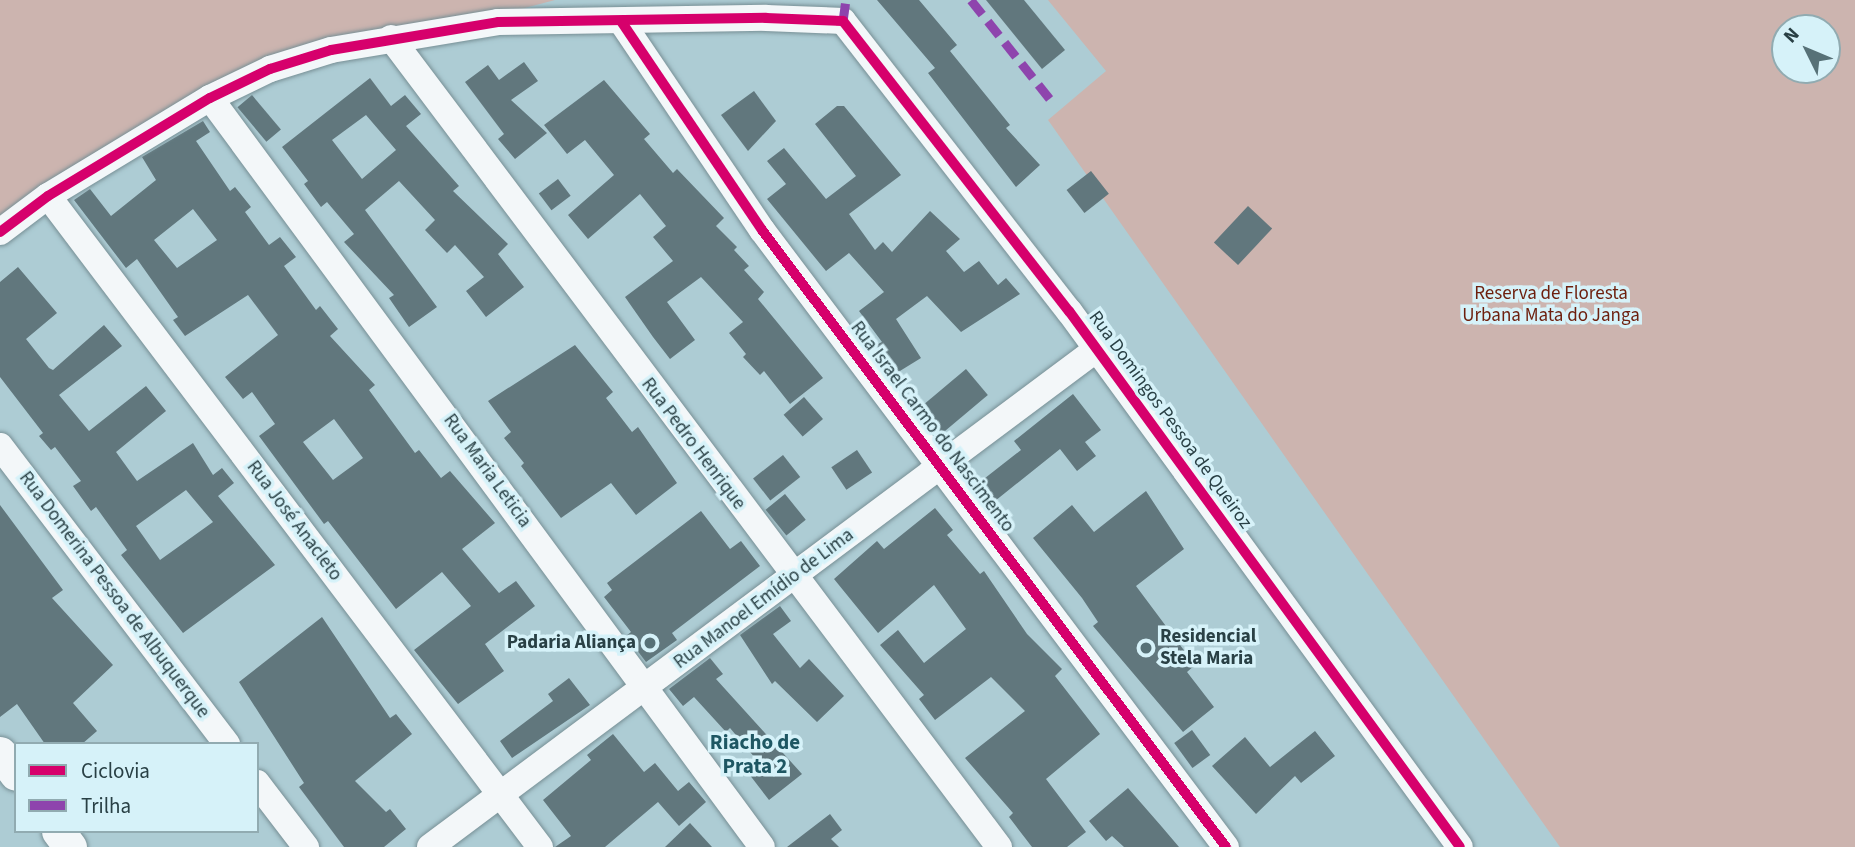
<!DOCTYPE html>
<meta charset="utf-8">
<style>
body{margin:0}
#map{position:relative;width:1855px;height:847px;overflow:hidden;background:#adccd4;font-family:"Source Sans 3",sans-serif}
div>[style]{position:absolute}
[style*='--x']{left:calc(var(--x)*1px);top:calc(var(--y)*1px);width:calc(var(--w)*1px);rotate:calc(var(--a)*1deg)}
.green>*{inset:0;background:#ccb4af}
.building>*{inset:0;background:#61777d;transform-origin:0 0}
.roads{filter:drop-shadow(0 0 2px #778f95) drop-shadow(0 0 2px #778f95)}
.minor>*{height:26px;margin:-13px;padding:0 13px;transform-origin:13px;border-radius:13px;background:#f3f7f9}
.major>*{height:33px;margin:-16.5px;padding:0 16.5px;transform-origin:16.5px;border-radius:16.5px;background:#f3f7f9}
.quiet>*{height:9px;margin-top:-4.5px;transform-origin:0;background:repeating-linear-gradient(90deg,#8e44ad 0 18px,transparent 0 27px)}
.cycleway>*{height:10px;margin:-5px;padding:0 5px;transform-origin:5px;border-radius:5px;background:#d6006c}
.dots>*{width:19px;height:19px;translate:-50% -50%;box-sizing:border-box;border:4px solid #d6f2f9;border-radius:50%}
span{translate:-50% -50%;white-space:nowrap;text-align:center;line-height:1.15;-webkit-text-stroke:7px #d6f2f9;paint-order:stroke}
.park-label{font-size:19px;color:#6d1f0d}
.street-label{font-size:19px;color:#294045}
.poi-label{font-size:19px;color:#294045;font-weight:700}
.left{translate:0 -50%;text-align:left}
.right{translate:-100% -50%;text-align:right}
.neighbourhood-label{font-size:21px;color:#1e5763;font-weight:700}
.legend{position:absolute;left:14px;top:742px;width:245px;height:91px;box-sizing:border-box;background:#d6f2f9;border:2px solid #91abb1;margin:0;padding:9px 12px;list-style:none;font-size:21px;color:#294045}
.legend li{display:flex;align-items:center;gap:14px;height:35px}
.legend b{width:35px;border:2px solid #91abb1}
.north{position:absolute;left:1771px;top:14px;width:70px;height:70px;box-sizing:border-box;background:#d6f2f9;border:2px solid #91abb1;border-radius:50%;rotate:313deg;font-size:19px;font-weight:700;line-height:28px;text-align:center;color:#294045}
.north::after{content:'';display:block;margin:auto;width:24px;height:32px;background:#577177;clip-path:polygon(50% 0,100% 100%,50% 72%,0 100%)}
</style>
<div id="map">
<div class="green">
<i style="clip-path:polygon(0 0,555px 0,208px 93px,0 219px)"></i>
<i style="clip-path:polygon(evenodd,1048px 0,1855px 0,1855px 847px,1560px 847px,1048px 120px,1106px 71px,1048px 0,1785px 28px,1827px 28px,1827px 70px,1785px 70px,1785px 28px)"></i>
</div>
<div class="building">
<i style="clip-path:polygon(877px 0,919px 0,957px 45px,950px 51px,1010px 125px,1006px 128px,1040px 165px,1016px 187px,928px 73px,935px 68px)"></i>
<i style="clip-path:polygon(986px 0,1024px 0,1065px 50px,1042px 69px)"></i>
<i style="clip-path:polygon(524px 62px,538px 81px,511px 100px,547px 133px,515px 159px,498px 139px,504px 134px,465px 82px,488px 65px,499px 80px)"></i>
<i style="clip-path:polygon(evenodd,370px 78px,391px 106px,405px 95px,421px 114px,406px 126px,459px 186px,453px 191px,508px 244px,498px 254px,524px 287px,486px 317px,466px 291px,484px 277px,455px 245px,447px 253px,425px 230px,435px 220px,399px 181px,365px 210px,437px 307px,409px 327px,389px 298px,394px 295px,344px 242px,354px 234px,327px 202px,321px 207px,304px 184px,308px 181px,282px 147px,370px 78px,366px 115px,396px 150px,362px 179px,332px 140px,366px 115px)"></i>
<i style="clip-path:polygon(604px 80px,650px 134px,644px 139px,673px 173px,677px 169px,724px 218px,716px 226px,737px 247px,734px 250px,749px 266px,744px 270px,764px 292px,758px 299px,823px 378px,790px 404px,764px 371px,760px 375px,743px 357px,746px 354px,729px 333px,743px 322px,701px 277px,667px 302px,695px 340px,670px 359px,653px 337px,625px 297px,673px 261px,653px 237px,666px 226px,640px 194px,588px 239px,568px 215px,614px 175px,585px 140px,567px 154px,544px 125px)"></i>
<i style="clip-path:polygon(754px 91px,776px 121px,748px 151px,721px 115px)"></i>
<i style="left:252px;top:95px;width:45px;height:19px;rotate:50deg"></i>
<i style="clip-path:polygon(837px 106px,844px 106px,901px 175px,849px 214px,875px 250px,883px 242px,892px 252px,930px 211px,960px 239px,946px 251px,964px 272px,979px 261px,998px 285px,1006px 278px,1020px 294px,961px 332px,927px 296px,896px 319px,921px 358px,895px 374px,876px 345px,882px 342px,859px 311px,884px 292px,849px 253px,826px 271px,767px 199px,786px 184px,767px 161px,784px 148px,826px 199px,856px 176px,815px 124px)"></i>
<i style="clip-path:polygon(evenodd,203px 121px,210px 132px,196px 141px,230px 191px,235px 187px,251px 207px,245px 212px,269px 245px,280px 237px,296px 257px,284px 266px,316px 310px,320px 306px,338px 329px,330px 336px,375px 385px,369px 390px,415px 453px,419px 450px,441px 478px,450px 471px,495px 523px,462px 549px,499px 593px,516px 581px,535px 606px,485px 644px,504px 671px,458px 704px,414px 650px,471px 606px,442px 572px,396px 609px,328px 521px,324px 524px,259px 436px,275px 424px,252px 392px,243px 399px,225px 377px,278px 335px,248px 295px,185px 336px,173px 320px,178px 317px,137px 259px,126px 268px,74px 200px,90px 189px,111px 216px,156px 180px,142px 157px,203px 121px,193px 209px,217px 240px,177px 268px,154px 240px,193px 209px,203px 121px,334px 419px,363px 458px,333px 480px,303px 442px,334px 419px)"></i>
<i style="left:1091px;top:171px;width:29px;height:31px;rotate:52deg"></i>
<i style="left:558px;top:179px;width:21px;height:24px;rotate:53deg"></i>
<i style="left:1248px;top:206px;width:33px;height:50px;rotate:43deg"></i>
<i style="clip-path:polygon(evenodd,18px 267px,57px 313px,26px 339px,49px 368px,53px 370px,104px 325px,122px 346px,59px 395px,89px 431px,146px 386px,166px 411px,116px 452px,137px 481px,193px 443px,213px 475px,222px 468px,234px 483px,218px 496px,275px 565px,183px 633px,121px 555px,127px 550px,96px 507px,91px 511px,73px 486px,81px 481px,55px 447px,51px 450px,39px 436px,43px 433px,0 377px,0 282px,18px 267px,186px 490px,213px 522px,160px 560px,136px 526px,186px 490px)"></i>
<i style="clip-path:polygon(575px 345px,613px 392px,606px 398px,632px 432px,638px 427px,677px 483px,636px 515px,611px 483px,561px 518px,521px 466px,524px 463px,504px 438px,511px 432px,488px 401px)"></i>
<i style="left:966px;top:369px;width:34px;height:61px;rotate:50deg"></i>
<i style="clip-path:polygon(1073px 394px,1101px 430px,1085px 442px,1096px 456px,1077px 471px,1060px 449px,995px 501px,980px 482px,1021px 450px,1014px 441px)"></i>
<i style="left:804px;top:397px;width:29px;height:27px;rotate:49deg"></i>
<i style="left:857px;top:450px;width:27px;height:31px;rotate:56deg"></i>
<i style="left:783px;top:455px;width:28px;height:38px;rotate:52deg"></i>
<i style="clip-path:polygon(1146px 491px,1184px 549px,1136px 586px,1195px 665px,1187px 672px,1214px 707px,1183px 732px,1093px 626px,1098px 622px,1082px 598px,1033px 538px,1072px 505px,1094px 532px)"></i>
<i style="left:785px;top:494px;width:33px;height:25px;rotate:51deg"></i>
<i style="clip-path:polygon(0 505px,63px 590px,52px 598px,113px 665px,73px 703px,97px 731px,82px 744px,45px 744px,17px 704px,0 717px)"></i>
<i style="clip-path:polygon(935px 508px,953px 530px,947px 535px,980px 574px,984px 571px,1027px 634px,1062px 669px,1055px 676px,1100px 734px,1046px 779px,1086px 832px,1067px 847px,1032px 847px,1009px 817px,1013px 813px,965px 758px,1025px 711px,991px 677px,935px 720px,919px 699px,924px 695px,880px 645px,898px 630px,924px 663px,966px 629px,934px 585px,878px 633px,834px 579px,877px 541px,884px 549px)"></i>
<i style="clip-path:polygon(701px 511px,730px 549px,741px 541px,760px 566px,672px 633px,677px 640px,646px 662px,626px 636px,631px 632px,604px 597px,612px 590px,607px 583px)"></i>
<i style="clip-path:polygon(780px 606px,791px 621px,773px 634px,800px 668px,809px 659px,844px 696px,817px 722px,775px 681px,772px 684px,740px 635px)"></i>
<i style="clip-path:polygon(322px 617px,390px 718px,396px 714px,412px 734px,355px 781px,386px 812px,390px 809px,406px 829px,384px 847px,344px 847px,299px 787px,304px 783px,239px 682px)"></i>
<i style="clip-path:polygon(710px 658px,723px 674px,716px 679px,802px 774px,769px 800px,749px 774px,761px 765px,730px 728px,726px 732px,694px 697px,683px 706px,669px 689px)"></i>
<i style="clip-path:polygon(569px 678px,590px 705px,512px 758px,500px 741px,553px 701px,548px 694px)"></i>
<i style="left:1192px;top:730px;width:31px;height:22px;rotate:54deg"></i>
<i style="clip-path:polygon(1315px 731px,1335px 756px,1301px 783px,1295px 776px,1256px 814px,1212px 766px,1245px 737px,1270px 767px)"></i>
<i style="clip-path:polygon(613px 734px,644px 772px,655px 763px,678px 791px,689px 782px,706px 802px,679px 826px,658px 802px,605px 847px,555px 847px,571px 836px,543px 800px,591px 760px,587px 755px)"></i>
<i style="clip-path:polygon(1128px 788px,1162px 827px,1179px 847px,1124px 847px,1112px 836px,1106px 841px,1089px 821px)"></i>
<i style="clip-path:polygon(830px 814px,842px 830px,831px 839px,839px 847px,787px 847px)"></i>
<i style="clip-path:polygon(690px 823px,712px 847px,665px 847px)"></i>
</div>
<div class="roads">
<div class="minor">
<i style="--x:621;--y:21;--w:252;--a:56"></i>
<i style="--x:762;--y:230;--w:772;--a:53.06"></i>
<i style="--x:391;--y:38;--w:1012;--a:53.07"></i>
<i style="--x:210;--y:98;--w:930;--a:53.61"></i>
<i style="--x:48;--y:196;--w:816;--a:52.92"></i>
<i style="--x:0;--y:232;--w:60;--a:-36.9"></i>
<i style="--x:48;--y:196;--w:189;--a:-31.2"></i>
<i style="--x:210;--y:98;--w:67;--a:-25.8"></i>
<i style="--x:270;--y:69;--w:64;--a:-17.3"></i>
<i style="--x:331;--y:50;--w:169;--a:-9.5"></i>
<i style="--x:498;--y:22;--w:268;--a:-0.9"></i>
<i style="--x:766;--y:18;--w:77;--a:2.2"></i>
<i style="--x:843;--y:21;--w:368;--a:52.1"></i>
<i style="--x:1069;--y:311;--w:663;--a:53.89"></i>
<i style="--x:0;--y:446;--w:375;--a:52.7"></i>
<i style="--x:257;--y:783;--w:81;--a:52.6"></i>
<i style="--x:430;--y:847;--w:832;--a:-36.75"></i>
</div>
<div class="major">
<i style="--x:0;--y:753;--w:26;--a:53"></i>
<i style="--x:58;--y:831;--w:20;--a:53"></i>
</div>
</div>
<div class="quiet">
<i style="--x:971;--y:0;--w:127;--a:51.4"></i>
<i style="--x:843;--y:21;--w:21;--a:-82"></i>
</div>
<div class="cycleway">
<i style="--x:621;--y:21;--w:252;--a:56"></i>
<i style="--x:762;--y:230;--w:772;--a:53.06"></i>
<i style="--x:0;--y:232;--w:60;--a:-36.9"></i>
<i style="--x:48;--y:196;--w:189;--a:-31.2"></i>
<i style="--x:210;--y:98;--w:67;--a:-25.8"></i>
<i style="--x:270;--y:69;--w:64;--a:-17.3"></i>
<i style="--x:331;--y:50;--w:169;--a:-9.5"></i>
<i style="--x:498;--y:22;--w:268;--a:-0.9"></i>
<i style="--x:766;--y:18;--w:77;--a:2.2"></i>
<i style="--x:843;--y:21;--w:368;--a:52.1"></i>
<i style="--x:1069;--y:311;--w:663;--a:53.89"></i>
</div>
<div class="dots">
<i style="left:650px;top:643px;background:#577177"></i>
<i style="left:1146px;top:648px;background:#577177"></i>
</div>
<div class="park-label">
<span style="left:1551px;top:305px">Reserva de Floresta<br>Urbana Mata do Janga</span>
</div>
<div class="street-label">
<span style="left:1170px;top:420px;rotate:54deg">Rua Domingos Pessoa de Queiroz</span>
<span style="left:932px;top:427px;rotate:53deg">Rua Israel Carmo do Nascimento</span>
<span style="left:693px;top:444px;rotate:53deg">Rua Pedro Henrique</span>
<span style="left:487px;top:471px;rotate:54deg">Rua Maria Leticia</span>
<span style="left:294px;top:521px;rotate:53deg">Rua José Anacleto</span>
<span style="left:114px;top:595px;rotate:53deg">Rua Domerina Pessoa de Albuquerque</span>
<span style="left:764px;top:599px;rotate:-37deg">Rua Manoel Emídio de Lima</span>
</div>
<div class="poi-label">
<span class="left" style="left:1160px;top:648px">Residencial<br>Stela Maria</span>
<span class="right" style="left:636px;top:643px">Padaria Aliança</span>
</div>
<div class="neighbourhood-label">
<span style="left:755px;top:754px">Riacho de<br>Prata 2</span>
</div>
<ul class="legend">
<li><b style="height:9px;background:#d6006c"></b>Ciclovia</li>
<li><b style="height:9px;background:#8e44ad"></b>Trilha</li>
</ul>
<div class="north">N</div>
</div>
